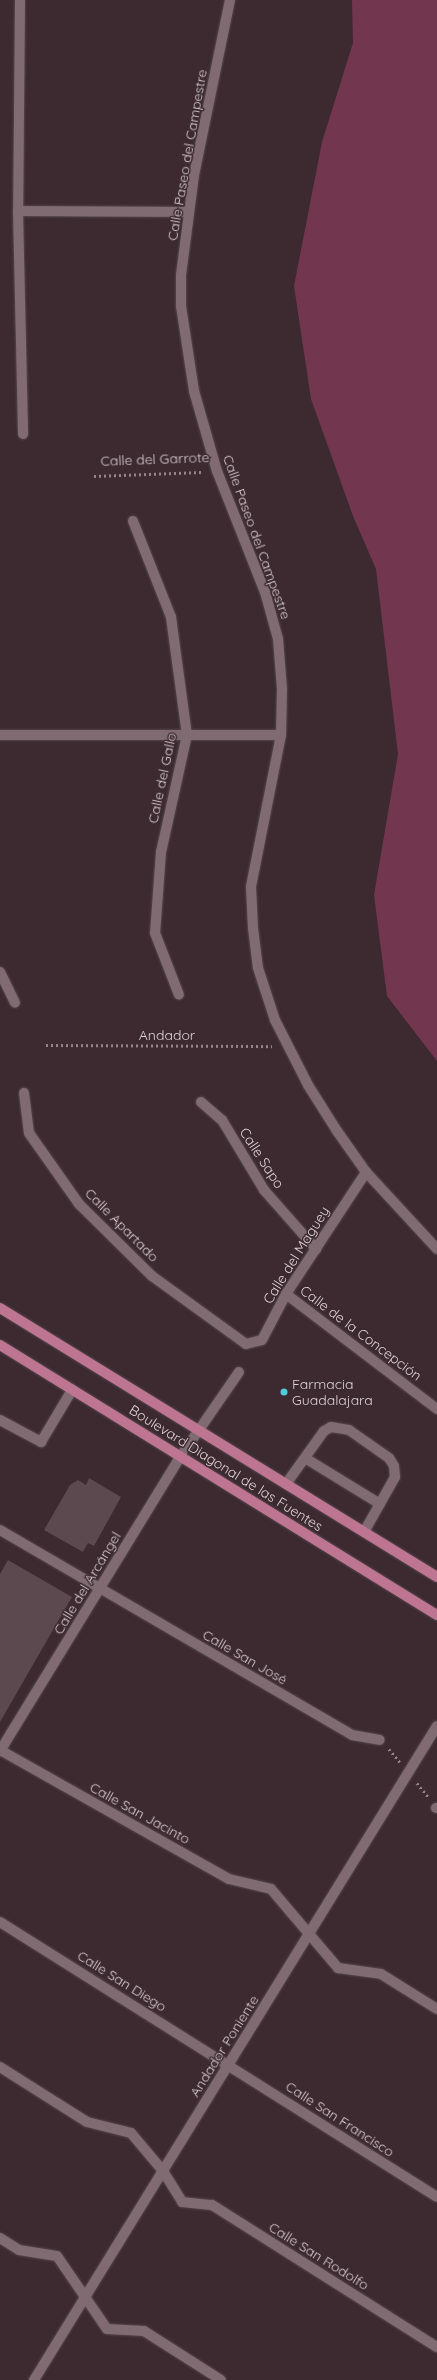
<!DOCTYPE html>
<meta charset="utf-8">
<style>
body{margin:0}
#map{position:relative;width:437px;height:2380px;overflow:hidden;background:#3c2a30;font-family:Quicksand,sans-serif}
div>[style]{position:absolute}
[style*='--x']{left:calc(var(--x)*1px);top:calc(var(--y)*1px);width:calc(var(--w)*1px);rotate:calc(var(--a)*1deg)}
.green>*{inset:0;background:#72374f}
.building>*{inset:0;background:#5c484f}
.path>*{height:2.5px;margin-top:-1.25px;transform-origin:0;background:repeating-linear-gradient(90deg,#928489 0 2px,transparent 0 5px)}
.roads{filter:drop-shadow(0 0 1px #56474d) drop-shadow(0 0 1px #56474d)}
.minor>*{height:10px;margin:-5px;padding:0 5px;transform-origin:5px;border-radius:5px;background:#806b72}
.major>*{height:10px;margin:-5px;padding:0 5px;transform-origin:5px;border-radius:5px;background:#be7591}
.dots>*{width:11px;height:11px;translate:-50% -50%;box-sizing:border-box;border:2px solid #3c2a30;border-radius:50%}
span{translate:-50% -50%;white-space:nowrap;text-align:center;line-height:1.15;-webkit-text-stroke:3px #3c2a30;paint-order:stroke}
.street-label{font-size:14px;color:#ddd1d5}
.poi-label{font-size:14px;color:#ddd1d5}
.left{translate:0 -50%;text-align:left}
</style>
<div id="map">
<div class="green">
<i style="clip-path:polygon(352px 0,437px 0,437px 1061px,387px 996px,374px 895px,398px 754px,376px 569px,353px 516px,311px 399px,294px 286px,322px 142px,353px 43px)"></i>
</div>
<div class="building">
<i style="clip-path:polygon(89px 1478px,121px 1497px,94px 1546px,88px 1543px,83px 1552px,44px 1530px,70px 1485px,78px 1480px,86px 1485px)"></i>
<i style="clip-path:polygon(8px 1560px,72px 1597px,0 1722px,0 1574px)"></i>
</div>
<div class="path">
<i style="--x:94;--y:476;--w:109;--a:-2.1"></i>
<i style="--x:46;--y:1045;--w:226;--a:0.3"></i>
<i style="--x:389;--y:1749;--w:17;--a:50"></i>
<i style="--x:417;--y:1783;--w:19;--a:51"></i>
</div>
<div class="roads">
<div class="minor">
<i style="--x:20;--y:0;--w:211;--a:90.5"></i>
<i style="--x:18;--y:211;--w:223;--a:88.7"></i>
<i style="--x:230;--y:0;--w:179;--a:101.6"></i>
<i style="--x:194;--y:175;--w:101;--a:97.4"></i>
<i style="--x:181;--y:275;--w:31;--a:90"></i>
<i style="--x:181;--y:306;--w:86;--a:81.3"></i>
<i style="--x:194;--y:391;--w:83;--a:74"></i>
<i style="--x:217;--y:471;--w:130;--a:68.4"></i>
<i style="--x:265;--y:592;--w:49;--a:74.5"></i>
<i style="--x:278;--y:639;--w:50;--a:85.4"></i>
<i style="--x:282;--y:689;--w:46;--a:91.2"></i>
<i style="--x:281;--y:735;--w:155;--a:101.2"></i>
<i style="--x:251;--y:887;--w:41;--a:87.2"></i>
<i style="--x:253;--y:928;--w:40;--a:82.9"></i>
<i style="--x:258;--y:968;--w:55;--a:71.9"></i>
<i style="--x:275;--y:1020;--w:73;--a:63.1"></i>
<i style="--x:308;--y:1085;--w:54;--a:57.8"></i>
<i style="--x:337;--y:1131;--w:50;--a:54.7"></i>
<i style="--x:366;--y:1172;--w:105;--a:47.3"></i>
<i style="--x:18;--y:211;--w:171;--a:0.3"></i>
<i style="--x:133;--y:521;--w:103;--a:68.4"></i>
<i style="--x:171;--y:617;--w:119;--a:82.3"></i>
<i style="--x:187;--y:735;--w:120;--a:102.5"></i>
<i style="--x:161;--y:852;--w:81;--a:94.2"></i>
<i style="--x:155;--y:933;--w:66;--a:68.8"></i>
<i style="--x:0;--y:735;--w:281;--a:0"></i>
<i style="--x:0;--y:972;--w:34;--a:64"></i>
<i style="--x:24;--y:1093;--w:40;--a:82.9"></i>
<i style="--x:29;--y:1133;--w:87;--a:54.8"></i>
<i style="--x:79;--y:1204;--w:103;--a:44.6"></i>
<i style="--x:152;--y:1276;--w:116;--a:35.9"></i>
<i style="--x:246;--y:1344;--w:16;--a:-14"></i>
<i style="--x:262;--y:1340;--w:52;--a:-62.4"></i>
<i style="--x:286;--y:1294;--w:146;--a:-56.7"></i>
<i style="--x:201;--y:1102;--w:28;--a:41"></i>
<i style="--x:222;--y:1120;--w:82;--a:59"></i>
<i style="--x:264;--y:1190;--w:79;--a:48.6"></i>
<i style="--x:286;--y:1294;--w:190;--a:37.3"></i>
<i style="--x:0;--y:1420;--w:47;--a:28.2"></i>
<i style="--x:41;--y:1442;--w:61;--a:-59.2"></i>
<i style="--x:305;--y:1458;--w:88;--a:31.5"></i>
<i style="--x:286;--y:1484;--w:65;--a:-54.4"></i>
<i style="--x:324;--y:1431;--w:8;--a:-30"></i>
<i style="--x:331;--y:1427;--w:18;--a:9"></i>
<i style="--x:349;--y:1430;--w:49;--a:35"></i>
<i style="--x:389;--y:1458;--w:9;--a:58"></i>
<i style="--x:394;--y:1466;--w:11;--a:85"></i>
<i style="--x:395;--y:1477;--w:63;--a:119.4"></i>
<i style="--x:0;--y:1530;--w:407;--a:30.2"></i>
<i style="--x:352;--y:1735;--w:28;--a:10"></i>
<i style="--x:0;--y:1750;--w:263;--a:29.4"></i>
<i style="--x:229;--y:1879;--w:43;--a:13.4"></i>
<i style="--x:271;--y:1889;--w:104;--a:49.7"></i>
<i style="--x:338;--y:1968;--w:43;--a:7.9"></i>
<i style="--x:381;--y:1974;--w:66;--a:32"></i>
<i style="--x:0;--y:1751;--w:346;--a:-58.5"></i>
<i style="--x:181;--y:1456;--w:102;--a:-55.4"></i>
<i style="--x:436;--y:1808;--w:1;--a:0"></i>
<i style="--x:0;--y:1922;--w:516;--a:32.18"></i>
<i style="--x:0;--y:2067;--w:103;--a:32.3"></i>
<i style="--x:87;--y:2122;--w:45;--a:14"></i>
<i style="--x:131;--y:2133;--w:50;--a:49.9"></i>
<i style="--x:163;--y:2171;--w:36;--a:58"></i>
<i style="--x:182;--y:2202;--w:30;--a:6"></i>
<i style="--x:212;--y:2205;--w:266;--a:32.3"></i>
<i style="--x:0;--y:2238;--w:22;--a:32"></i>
<i style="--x:19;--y:2250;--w:38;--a:9"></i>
<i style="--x:57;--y:2256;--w:88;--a:55.6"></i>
<i style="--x:107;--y:2329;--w:37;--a:3"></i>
<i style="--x:144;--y:2331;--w:91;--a:32.5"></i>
<i style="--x:34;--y:2380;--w:768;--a:-58.36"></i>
</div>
<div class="major">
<i style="--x:0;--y:1308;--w:513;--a:31.61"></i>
<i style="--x:0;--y:1345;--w:514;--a:31.71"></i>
</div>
</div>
<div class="dots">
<i style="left:284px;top:1392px;background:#52cbda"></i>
</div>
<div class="street-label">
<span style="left:187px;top:155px;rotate:-80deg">Calle Paseo del Campestre</span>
<span style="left:155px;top:459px;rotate:-2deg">Calle del Garrote</span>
<span style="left:257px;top:537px;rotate:70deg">Calle Paseo del Campestre</span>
<span style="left:162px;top:778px;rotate:-78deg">Calle del Gallo</span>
<span style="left:167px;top:1035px">Andador</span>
<span style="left:262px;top:1158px;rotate:57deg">Calle Sapo</span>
<span style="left:122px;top:1225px;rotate:45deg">Calle Apartado</span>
<span style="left:296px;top:1255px;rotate:-58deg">Calle del Maguey</span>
<span style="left:361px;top:1333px;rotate:37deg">Calle de la Concepción</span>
<span style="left:226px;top:1468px;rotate:32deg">Boulevard Diagonal de las Fuentes</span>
<span style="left:87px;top:1583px;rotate:-59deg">Calle del Arcángel</span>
<span style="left:245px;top:1657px;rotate:30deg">Calle San José</span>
<span style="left:140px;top:1813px;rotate:29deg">Calle San Jacinto</span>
<span style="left:122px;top:1981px;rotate:32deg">Calle San Diego</span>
<span style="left:224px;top:2046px;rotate:-58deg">Andador Poniente</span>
<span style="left:340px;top:2119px;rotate:33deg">Calle San Francisco</span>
<span style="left:319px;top:2256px;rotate:32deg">Calle San Rodolfo</span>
</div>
<div class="poi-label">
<span class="left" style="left:292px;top:1392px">Farmacia<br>Guadalajara</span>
</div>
</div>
